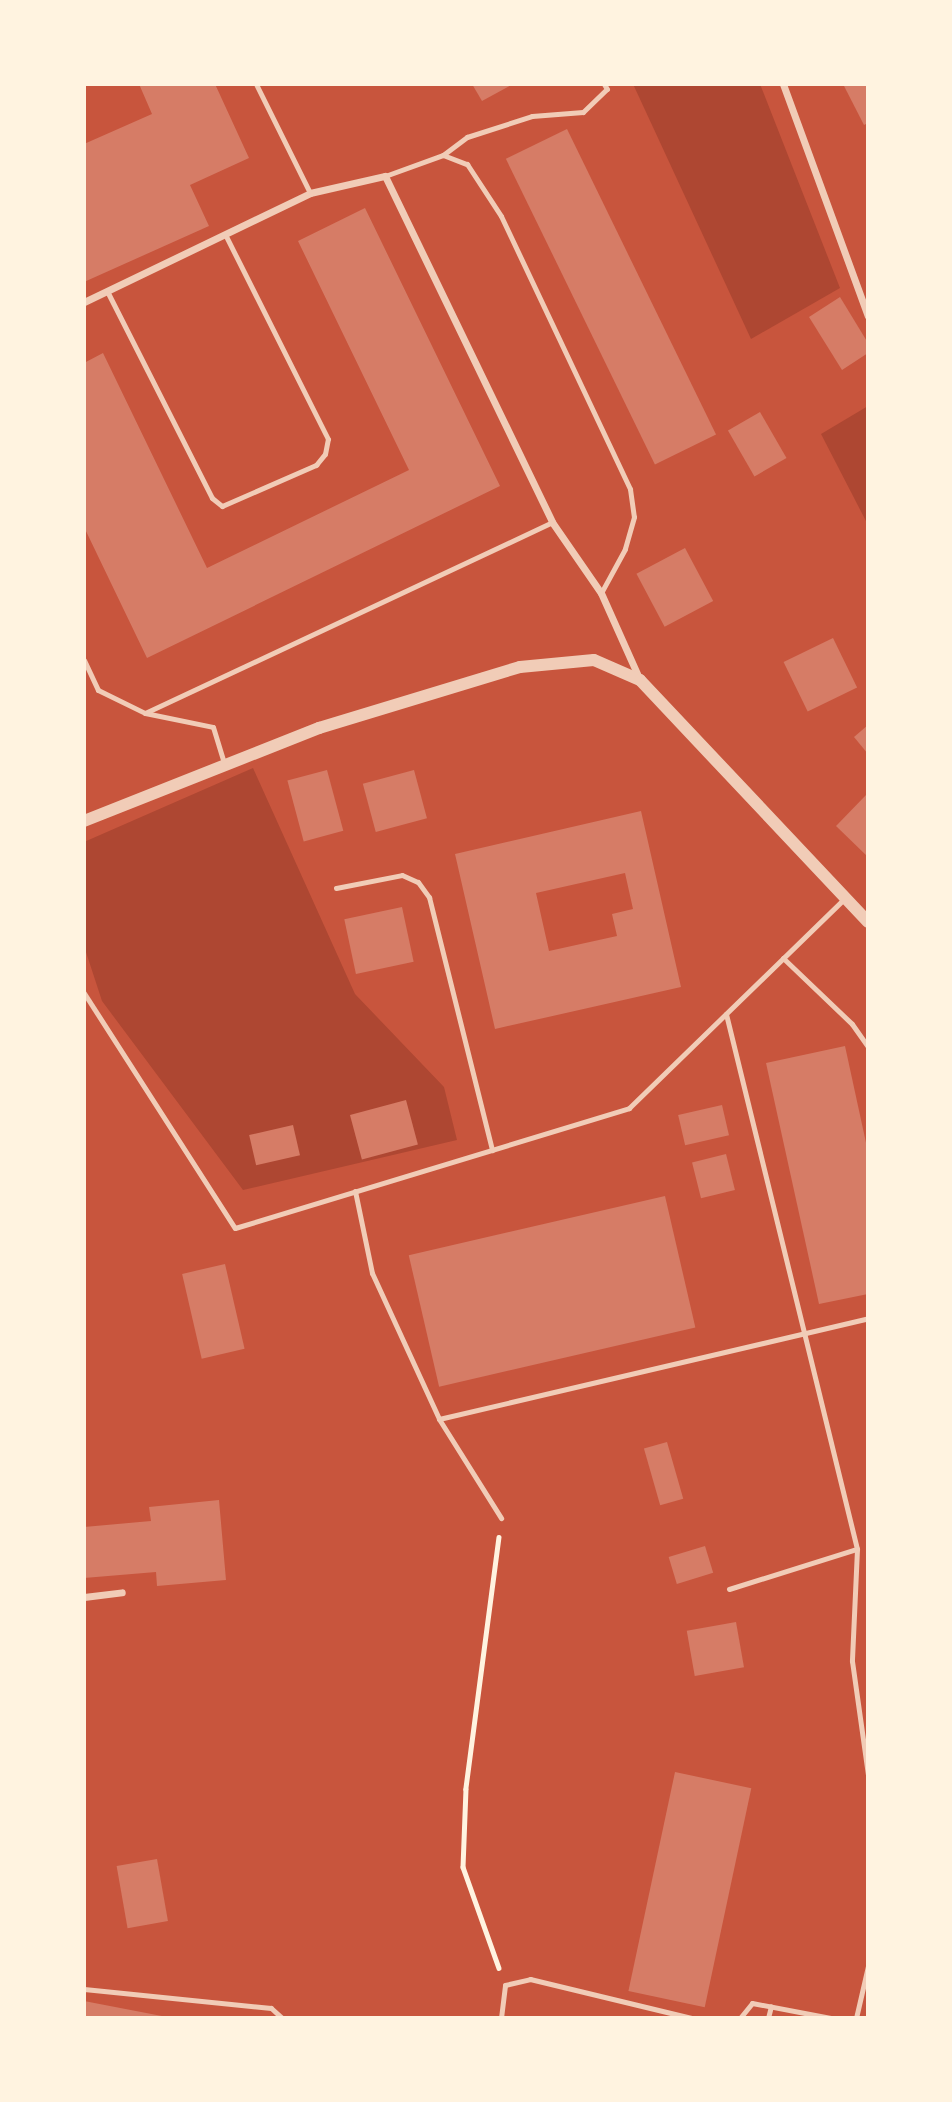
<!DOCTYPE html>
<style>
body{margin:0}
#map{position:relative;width:952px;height:2102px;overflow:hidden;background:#c8553d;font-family:Rubik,sans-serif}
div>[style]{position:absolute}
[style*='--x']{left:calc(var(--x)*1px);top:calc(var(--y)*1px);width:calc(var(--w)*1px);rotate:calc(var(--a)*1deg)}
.green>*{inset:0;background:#ae4732}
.building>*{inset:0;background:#d67c66;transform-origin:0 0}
.path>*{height:4.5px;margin:-2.25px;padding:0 2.25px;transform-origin:2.25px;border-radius:2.25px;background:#fff3e0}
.service>*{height:5px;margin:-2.5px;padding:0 2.5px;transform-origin:2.5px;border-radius:2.5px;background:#f1ccb7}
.minor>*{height:7px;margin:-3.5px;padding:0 3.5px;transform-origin:3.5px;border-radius:3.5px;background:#f1ccb7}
.tertiary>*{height:12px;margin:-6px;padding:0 6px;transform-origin:6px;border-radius:6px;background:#f1ccb7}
span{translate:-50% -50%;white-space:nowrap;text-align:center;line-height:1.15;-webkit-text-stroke:5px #fff3e0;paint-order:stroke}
.frame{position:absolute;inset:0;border:86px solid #fff3e0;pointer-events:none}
</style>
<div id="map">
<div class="green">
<i style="clip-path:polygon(633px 84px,760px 84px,840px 288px,751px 339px)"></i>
<i style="clip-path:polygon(868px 406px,868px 525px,821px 434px)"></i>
<i style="clip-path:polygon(253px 768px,355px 994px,444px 1087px,457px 1140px,243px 1190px,102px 1001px,84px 946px,84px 842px)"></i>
</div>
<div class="building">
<i style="clip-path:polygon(139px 84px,215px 84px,249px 158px,190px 185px,209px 226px,84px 282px,84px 144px,152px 114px)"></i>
<i style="clip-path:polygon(472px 84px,513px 84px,482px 101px)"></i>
<i style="clip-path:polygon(843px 84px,868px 84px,868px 123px,864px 125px)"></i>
<i style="left:567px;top:129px;width:340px;height:68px;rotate:64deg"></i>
<i style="clip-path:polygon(365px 208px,500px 486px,147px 658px,84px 527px,84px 363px,103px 353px,207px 568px,409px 470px,298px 241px)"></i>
<i style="clip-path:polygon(840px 297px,868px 343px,868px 353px,842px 370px,809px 317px)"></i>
<i style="left:760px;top:412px;width:53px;height:37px;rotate:60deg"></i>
<i style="left:685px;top:548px;width:60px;height:55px;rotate:62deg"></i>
<i style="left:833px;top:638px;width:55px;height:55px;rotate:64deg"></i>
<i style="clip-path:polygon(868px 725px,868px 754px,854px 737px)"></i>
<i style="left:327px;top:770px;width:63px;height:41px;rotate:75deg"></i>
<i style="left:414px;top:770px;width:50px;height:53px;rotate:75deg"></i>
<i style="clip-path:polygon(868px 793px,868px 857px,836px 826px)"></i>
<i style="clip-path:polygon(evenodd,641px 811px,681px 987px,495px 1029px,455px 854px,641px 811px,625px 873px,633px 909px,612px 914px,617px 936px,549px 951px,536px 893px,625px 873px)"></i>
<i style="left:402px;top:907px;width:56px;height:59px;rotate:78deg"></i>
<i style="clip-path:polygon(845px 1046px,868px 1152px,868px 1294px,819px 1304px,766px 1063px)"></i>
<i style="left:406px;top:1100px;width:46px;height:58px;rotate:75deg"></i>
<i style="left:722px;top:1105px;width:31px;height:45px;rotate:77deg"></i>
<i style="left:293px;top:1125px;width:31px;height:45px;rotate:77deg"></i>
<i style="left:726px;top:1154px;width:37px;height:35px;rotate:76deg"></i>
<i style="left:665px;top:1196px;width:135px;height:263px;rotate:77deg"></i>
<i style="left:225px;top:1264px;width:87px;height:44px;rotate:77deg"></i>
<i style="left:667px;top:1442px;width:59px;height:24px;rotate:74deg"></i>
<i style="clip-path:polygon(219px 1500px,226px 1580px,157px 1586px,156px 1572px,84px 1578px,84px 1527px,151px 1521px,149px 1507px)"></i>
<i style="left:705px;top:1546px;width:28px;height:38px;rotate:73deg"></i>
<i style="left:736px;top:1622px;width:46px;height:50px;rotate:80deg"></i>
<i style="left:675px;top:1772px;width:78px;height:224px;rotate:12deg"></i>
<i style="left:157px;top:1859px;width:63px;height:41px;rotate:80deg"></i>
<i style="clip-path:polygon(84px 2001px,167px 2017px,166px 2018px,84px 2018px)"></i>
</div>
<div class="path">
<i style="--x:499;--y:1537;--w:254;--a:97.5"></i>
<i style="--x:466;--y:1789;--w:78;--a:92.2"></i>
<i style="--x:463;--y:1867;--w:107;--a:70.4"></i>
</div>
<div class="service">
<i style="--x:256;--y:84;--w:122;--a:63.6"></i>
<i style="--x:443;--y:155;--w:26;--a:21"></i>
<i style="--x:467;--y:164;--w:62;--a:56.8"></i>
<i style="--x:501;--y:216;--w:302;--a:64.7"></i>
<i style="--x:630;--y:489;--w:28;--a:82"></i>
<i style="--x:634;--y:517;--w:33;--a:106"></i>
<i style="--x:625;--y:549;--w:50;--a:118.6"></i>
<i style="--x:385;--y:176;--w:62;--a:-19.9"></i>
<i style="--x:443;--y:155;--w:30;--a:-37"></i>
<i style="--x:467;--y:137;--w:68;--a:-17.9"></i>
<i style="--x:532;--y:116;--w:51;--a:-4.5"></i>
<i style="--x:583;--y:112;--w:33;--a:-44"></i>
<i style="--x:607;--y:89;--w:6;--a:-121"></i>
<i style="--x:107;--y:291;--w:232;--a:63.1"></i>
<i style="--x:212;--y:498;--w:13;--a:39"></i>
<i style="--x:222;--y:506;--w:103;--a:-23.6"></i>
<i style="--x:316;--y:465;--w:14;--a:-51"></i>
<i style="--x:325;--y:454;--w:15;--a:-79"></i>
<i style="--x:328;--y:439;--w:229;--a:-116.7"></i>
<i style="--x:84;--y:660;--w:33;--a:65"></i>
<i style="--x:98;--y:690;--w:52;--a:26.1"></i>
<i style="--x:145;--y:713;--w:69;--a:11.6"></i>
<i style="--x:213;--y:727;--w:39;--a:73"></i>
<i style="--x:145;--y:713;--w:450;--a:-25.1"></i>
<i style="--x:336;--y:888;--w:67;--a:-11.1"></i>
<i style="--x:402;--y:875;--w:17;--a:24"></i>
<i style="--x:418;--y:882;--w:19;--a:54"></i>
<i style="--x:429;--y:897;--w:261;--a:76"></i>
<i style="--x:783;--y:958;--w:95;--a:43.7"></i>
<i style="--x:852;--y:1024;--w:28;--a:55"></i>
<i style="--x:84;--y:993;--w:279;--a:57.3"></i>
<i style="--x:235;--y:1228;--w:412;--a:-16.9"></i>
<i style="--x:629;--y:1108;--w:300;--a:-44.2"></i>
<i style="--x:726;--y:1014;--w:551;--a:76.24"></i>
<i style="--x:857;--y:1549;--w:112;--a:92.6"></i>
<i style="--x:852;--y:1661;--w:115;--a:82"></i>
<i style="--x:355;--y:1191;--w:84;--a:78.3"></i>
<i style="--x:372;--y:1273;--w:161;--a:65.3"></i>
<i style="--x:439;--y:1419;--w:441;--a:-13.2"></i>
<i style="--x:439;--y:1419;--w:117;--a:57.9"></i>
<i style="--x:729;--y:1589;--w:134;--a:-17.4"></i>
<i style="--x:84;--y:1989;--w:188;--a:5.8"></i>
<i style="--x:271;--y:2008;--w:15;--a:42"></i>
<i style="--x:501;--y:2018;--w:33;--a:-83"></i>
<i style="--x:505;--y:1985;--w:26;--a:-13"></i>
<i style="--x:530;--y:1979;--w:166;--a:13.6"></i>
<i style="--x:740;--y:2018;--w:19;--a:-51"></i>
<i style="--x:752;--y:2003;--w:80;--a:10.8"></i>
<i style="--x:768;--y:2018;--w:12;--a:-76"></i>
<i style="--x:856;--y:2018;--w:53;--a:-77"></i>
</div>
<div class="minor">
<i style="--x:783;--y:84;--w:247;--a:69.9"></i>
<i style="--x:84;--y:302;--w:251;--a:-25.7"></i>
<i style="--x:310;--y:193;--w:77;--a:-12.8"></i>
<i style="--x:385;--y:176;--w:384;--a:64.2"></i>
<i style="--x:552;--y:522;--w:86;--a:55.4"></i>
<i style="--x:601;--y:593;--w:93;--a:65.9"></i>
<i style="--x:84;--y:1597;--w:38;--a:-7"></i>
</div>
<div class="tertiary">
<i style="--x:84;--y:821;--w:253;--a:-21.6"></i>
<i style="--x:319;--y:728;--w:210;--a:-16.9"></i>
<i style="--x:520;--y:667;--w:74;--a:-5.4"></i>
<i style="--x:594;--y:660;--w:50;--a:23.5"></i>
<i style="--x:640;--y:680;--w:332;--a:46.7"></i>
</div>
<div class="frame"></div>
</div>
